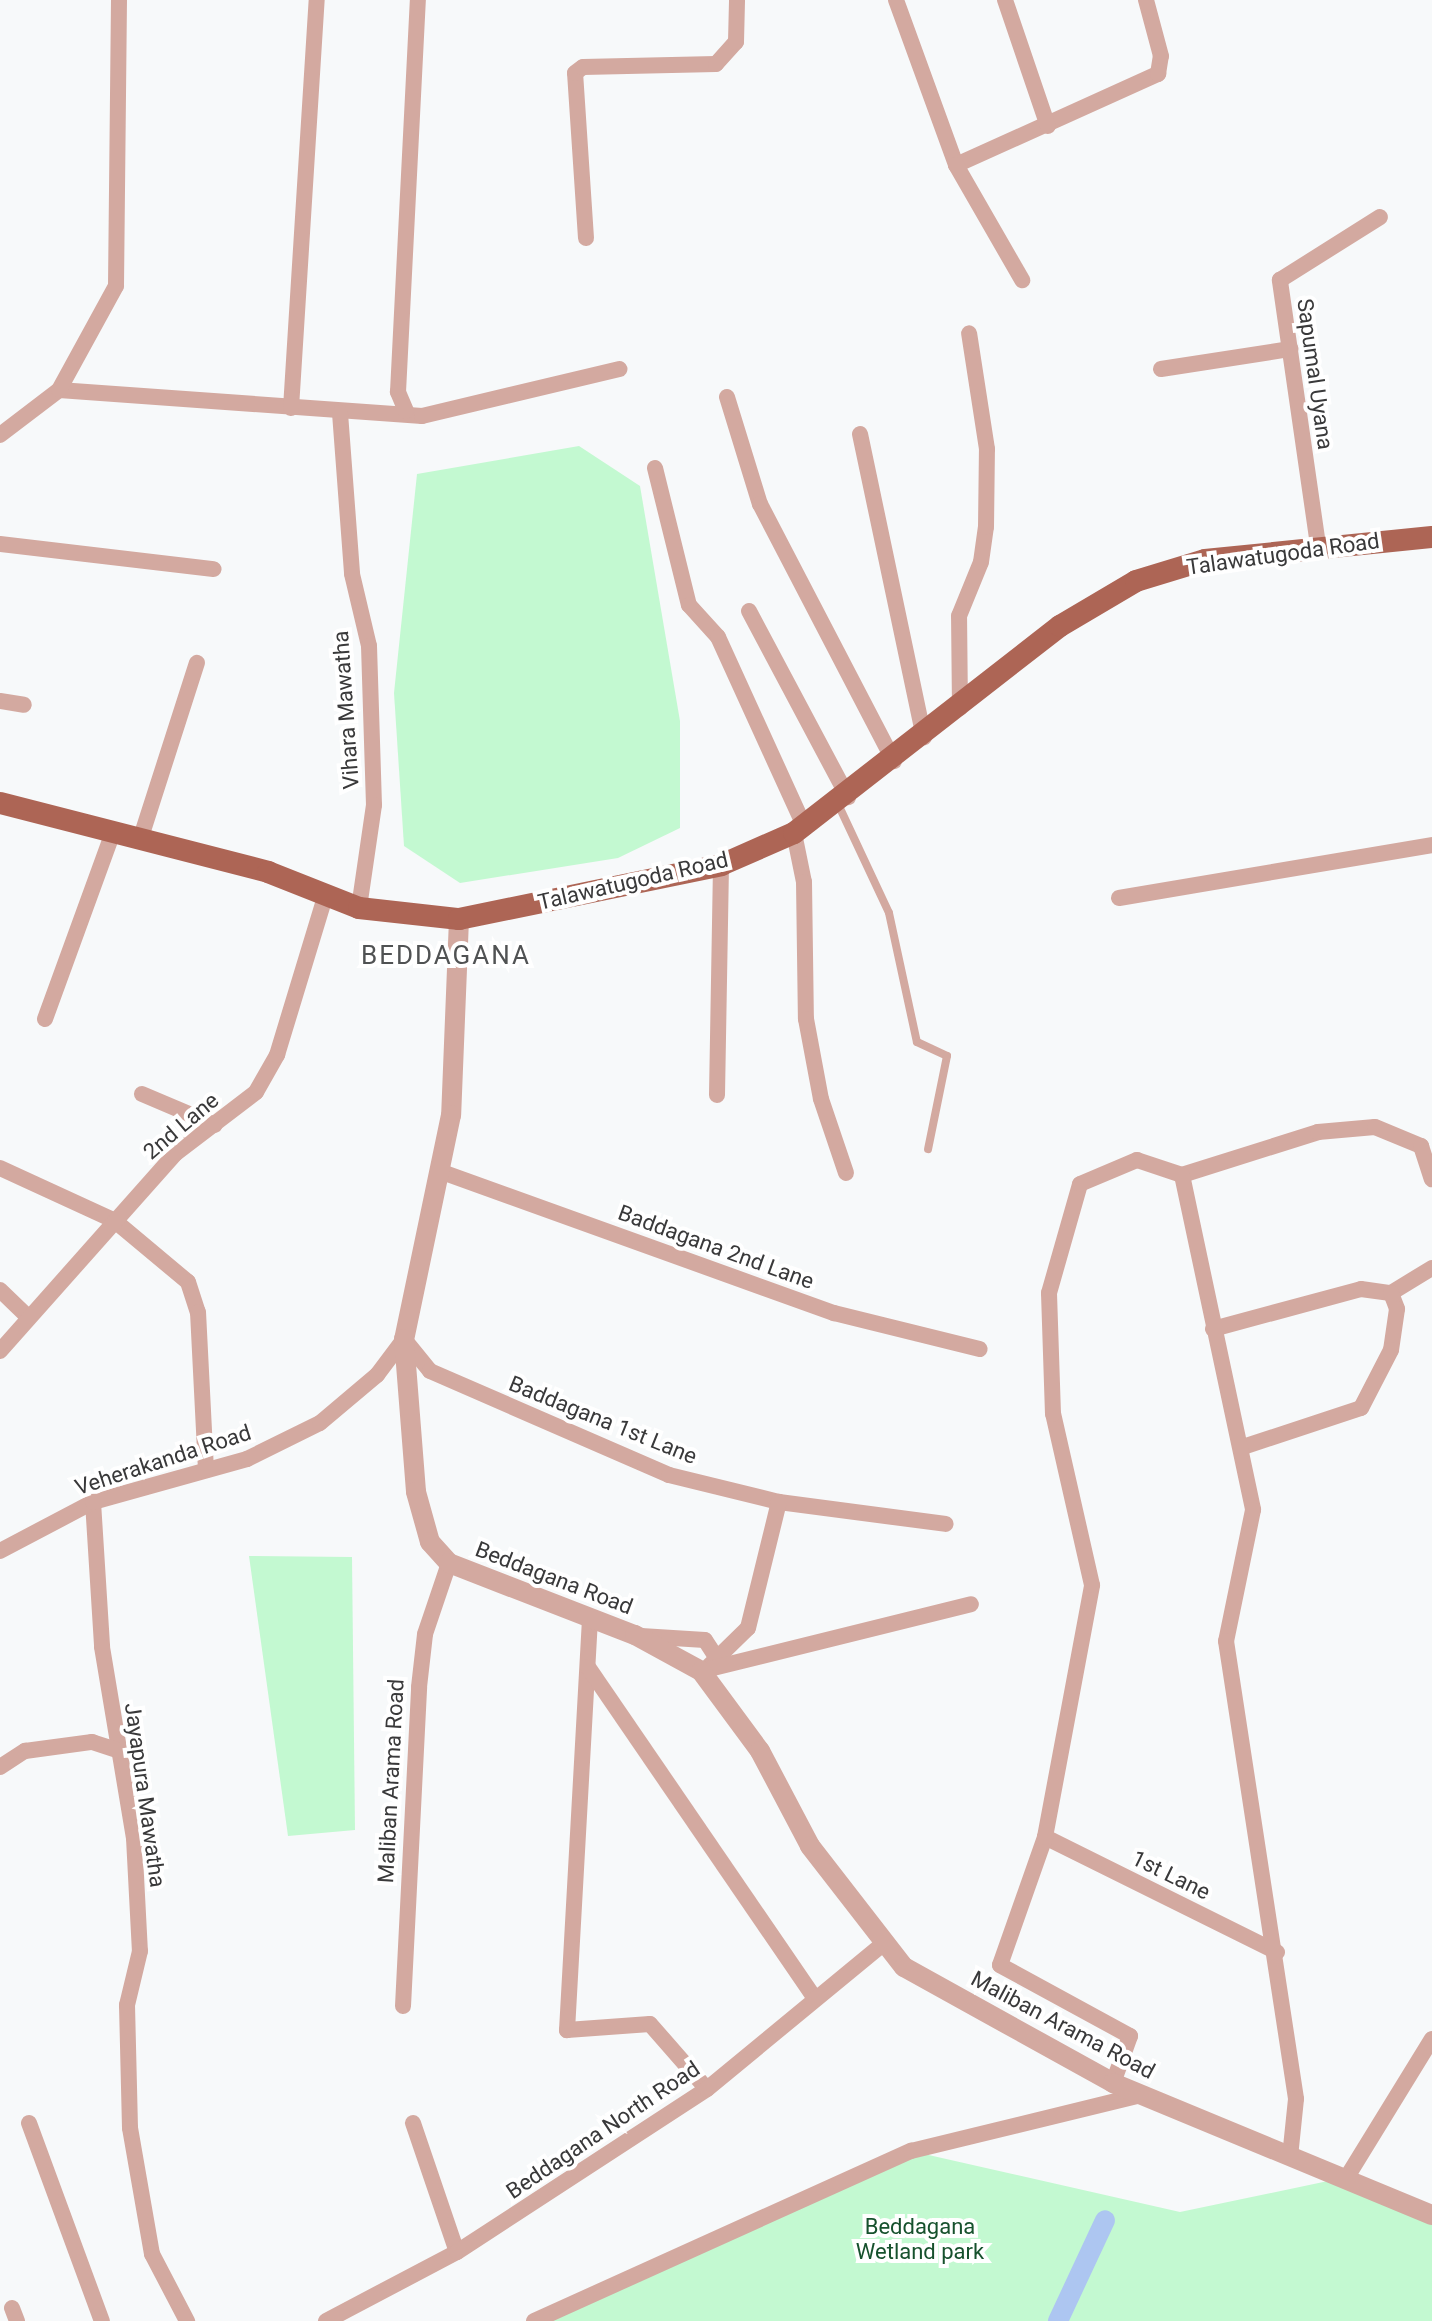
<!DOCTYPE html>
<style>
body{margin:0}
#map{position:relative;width:1432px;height:2321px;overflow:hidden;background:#f7f9fa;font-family:Roboto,sans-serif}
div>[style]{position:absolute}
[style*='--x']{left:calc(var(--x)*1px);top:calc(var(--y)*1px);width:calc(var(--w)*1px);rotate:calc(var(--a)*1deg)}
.green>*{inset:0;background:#c3f9d1}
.canal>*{height:20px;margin:-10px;padding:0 10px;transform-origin:10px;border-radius:10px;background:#adc6f1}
.service>*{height:8px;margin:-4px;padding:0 4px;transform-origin:4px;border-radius:4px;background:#d3a9a0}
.minor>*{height:16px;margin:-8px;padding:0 8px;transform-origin:8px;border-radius:8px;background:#d3a9a0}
.tertiary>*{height:20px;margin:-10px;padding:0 10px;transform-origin:10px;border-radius:10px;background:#d3a9a0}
.primary>*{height:22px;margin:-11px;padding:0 11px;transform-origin:11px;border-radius:11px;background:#ad6555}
span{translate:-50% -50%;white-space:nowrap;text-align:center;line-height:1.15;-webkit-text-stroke:8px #fff;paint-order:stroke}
.street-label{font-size:22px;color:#39393a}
.park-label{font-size:22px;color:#16512d}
.quarter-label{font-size:26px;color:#505253;letter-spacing:2px}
</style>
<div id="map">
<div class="green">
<i style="clip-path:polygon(579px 446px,640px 486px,680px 721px,680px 828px,618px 858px,460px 883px,404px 846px,394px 693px,417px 474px)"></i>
<i style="clip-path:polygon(249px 1556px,352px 1557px,355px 1830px,288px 1836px)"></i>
<i style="clip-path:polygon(911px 2151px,1180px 2212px,1347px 2177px,1432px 2215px,1432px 2321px,534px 2321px)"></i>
</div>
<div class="canal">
<i style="--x:1058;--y:2321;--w:111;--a:-65"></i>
</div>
<div class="service">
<i style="--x:838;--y:804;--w:120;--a:64.9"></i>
<i style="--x:889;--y:913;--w:132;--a:77.8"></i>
<i style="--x:917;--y:1042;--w:33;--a:25"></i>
<i style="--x:947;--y:1056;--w:95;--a:101.5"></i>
</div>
<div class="minor">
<i style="--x:896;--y:0;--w:176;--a:70"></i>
<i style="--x:956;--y:165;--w:222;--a:-24.3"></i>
<i style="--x:1158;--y:74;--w:18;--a:-81"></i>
<i style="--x:1161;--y:56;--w:58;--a:-105"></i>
<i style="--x:1005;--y:0;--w:133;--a:71.2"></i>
<i style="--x:956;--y:165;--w:133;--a:60.1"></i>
<i style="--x:586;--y:238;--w:165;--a:-93.8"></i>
<i style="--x:575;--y:73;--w:10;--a:-37"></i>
<i style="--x:583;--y:67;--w:133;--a:-1.3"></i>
<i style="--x:716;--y:64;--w:30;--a:-48"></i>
<i style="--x:736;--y:42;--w:42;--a:-88.6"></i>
<i style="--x:1161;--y:369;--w:131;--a:-8.8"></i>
<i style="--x:59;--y:390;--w:364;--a:4.1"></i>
<i style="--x:422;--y:416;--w:203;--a:-13.4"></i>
<i style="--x:727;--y:397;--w:112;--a:72.9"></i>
<i style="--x:760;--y:504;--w:290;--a:62.5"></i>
<i style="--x:291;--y:408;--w:409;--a:-86.4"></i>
<i style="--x:406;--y:411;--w:21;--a:-113"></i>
<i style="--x:398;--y:392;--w:393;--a:-87.1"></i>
<i style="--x:340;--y:413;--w:161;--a:85.7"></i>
<i style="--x:352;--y:574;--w:74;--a:76.7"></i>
<i style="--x:369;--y:646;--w:159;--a:88.2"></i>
<i style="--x:374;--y:805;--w:104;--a:98.3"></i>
<i style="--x:860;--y:434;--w:310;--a:78.1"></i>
<i style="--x:0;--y:435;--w:74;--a:-37.3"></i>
<i style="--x:59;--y:390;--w:119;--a:-61.3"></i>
<i style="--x:116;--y:286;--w:286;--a:-89.4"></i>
<i style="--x:655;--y:468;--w:141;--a:76.1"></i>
<i style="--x:689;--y:605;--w:43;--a:47.8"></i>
<i style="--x:718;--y:637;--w:208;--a:65.5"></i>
<i style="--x:0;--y:544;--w:215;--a:6.7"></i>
<i style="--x:1318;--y:545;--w:268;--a:-98.2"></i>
<i style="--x:1280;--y:280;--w:118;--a:-32.2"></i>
<i style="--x:749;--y:611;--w:211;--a:62"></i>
<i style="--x:0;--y:701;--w:24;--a:9"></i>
<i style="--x:960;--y:708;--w:92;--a:-90.6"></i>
<i style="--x:959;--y:616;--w:58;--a:-67.8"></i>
<i style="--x:981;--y:562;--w:35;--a:-82"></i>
<i style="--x:986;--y:527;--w:78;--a:-89.3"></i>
<i style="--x:987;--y:449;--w:117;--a:-98.8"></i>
<i style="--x:794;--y:833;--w:50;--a:78.5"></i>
<i style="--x:804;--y:882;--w:137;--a:89.2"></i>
<i style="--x:806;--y:1019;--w:81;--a:79.4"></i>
<i style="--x:821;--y:1099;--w:78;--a:71.3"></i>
<i style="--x:141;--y:837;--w:183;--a:-72.2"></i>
<i style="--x:1119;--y:898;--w:317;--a:-9.6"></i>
<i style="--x:45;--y:1019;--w:199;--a:-70"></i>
<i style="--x:142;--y:1094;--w:79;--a:23"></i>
<i style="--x:717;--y:1095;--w:230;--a:-89"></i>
<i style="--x:0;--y:1168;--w:127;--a:24.7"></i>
<i style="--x:115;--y:1221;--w:95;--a:39.9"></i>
<i style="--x:188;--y:1282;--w:32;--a:72"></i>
<i style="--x:198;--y:1312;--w:158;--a:87.1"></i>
<i style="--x:442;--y:1172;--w:417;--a:19.8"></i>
<i style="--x:834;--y:1313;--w:150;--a:13.9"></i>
<i style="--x:1182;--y:1175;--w:143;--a:-17.5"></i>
<i style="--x:1318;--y:1132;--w:57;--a:-5"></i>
<i style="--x:1375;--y:1127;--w:50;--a:22.4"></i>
<i style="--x:1421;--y:1146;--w:35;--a:72"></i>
<i style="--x:0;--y:1290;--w:39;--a:44"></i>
<i style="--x:1391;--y:1293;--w:48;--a:-31.4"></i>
<i style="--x:1213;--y:1329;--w:153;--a:-15.1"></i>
<i style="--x:1361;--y:1289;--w:30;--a:8"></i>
<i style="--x:1391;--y:1293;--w:17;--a:69"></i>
<i style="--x:1397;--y:1309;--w:41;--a:98.3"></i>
<i style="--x:1391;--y:1350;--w:65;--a:117.3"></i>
<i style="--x:1361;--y:1408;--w:124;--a:161.7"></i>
<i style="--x:0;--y:1351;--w:264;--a:-48.4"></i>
<i style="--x:175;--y:1154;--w:102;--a:-37.4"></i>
<i style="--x:256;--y:1092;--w:43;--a:-60.4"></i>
<i style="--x:277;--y:1055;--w:165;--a:-73.1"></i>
<i style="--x:93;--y:1502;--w:145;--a:86.4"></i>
<i style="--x:102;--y:1647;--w:194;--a:80.5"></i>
<i style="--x:134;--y:1838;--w:113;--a:87"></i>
<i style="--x:140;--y:1951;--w:56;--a:103.5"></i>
<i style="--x:127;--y:2005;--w:123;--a:88.6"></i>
<i style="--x:130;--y:2128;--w:128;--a:80.1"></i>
<i style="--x:152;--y:2254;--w:76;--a:62.4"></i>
<i style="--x:0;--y:1551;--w:105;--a:-27.8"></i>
<i style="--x:93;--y:1502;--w:160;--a:-15.6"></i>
<i style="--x:247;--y:1459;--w:81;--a:-26.3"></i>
<i style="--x:320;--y:1423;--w:75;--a:-40.1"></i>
<i style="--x:377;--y:1375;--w:45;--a:-53.1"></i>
<i style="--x:404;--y:1339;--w:41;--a:50.9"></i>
<i style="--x:430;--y:1371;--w:261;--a:23.5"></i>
<i style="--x:669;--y:1475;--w:113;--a:13.8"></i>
<i style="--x:779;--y:1502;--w:168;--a:7.5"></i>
<i style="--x:590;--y:1619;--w:412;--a:93.2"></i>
<i style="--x:567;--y:2030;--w:83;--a:-4.1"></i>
<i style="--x:650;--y:2024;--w:86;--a:48.8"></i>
<i style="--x:641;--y:1636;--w:64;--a:3.6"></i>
<i style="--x:705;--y:1640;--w:24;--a:57"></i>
<i style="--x:709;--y:1666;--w:54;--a:-44.3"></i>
<i style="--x:748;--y:1628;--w:130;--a:-76.2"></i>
<i style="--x:588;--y:1667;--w:402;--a:55.6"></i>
<i style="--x:701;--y:1671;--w:278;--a:-13.9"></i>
<i style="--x:0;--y:1767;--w:30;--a:-33"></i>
<i style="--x:25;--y:1751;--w:68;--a:-7.7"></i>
<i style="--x:92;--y:1742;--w:28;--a:18"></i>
<i style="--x:1045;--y:1837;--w:259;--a:26.4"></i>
<i style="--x:403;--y:2006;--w:319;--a:-87.1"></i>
<i style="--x:419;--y:1687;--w:53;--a:-83.5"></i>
<i style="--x:425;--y:1634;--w:75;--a:-71.3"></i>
<i style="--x:1113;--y:2083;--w:50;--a:-70.1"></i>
<i style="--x:1130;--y:2036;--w:148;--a:-151.4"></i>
<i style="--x:1000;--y:1965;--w:136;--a:-70.6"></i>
<i style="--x:1045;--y:1837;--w:256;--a:-79.4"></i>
<i style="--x:1092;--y:1585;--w:175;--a:-102.8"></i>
<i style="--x:1053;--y:1414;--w:121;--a:-91.9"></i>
<i style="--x:1049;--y:1293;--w:113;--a:-74.1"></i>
<i style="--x:1080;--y:1184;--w:62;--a:-22.8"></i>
<i style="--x:1137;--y:1160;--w:47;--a:18.4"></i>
<i style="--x:1182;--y:1175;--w:342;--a:78"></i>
<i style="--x:1253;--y:1510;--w:134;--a:101.6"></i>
<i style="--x:1226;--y:1641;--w:463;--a:81.3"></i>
<i style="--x:1296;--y:2099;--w:58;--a:95.9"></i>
<i style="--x:29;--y:2123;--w:211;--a:69.8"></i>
<i style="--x:413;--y:2123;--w:136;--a:71.2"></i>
<i style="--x:1347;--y:2177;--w:162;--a:-58.4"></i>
<i style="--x:12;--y:2308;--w:14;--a:69"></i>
<i style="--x:326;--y:2321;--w:148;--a:-27.8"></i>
<i style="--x:457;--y:2252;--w:298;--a:-33.1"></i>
<i style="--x:707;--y:2089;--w:228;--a:-39.5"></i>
<i style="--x:534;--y:2321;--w:414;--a:-24.3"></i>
<i style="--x:911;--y:2151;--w:237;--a:-13.7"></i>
</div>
<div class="tertiary">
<i style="--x:459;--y:919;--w:196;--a:92.3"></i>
<i style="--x:451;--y:1115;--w:229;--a:101.8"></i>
<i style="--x:404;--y:1339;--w:153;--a:85.5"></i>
<i style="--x:416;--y:1492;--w:52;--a:74.4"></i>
<i style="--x:430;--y:1542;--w:28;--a:48"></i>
<i style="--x:449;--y:1563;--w:199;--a:21.2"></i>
<i style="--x:635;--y:1635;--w:75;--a:28.6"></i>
<i style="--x:701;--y:1671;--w:99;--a:53.6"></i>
<i style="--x:760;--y:1751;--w:107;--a:62.2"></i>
<i style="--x:810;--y:1846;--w:153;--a:52.2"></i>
<i style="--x:904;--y:1967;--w:239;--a:29"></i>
<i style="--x:1113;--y:2083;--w:345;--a:22.5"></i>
</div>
<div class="primary">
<i style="--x:0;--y:803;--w:277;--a:14.4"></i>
<i style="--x:268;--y:872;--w:98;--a:21.6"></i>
<i style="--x:359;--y:908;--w:101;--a:6.3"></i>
<i style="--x:459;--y:919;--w:268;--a:-11.6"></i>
<i style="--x:721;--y:865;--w:80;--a:-23.7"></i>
<i style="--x:794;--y:833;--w:337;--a:-37.9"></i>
<i style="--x:1060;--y:626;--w:88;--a:-30.6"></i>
<i style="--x:1136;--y:581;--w:72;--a:-16.9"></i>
<i style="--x:1205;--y:560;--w:228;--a:-5.8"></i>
</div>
<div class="street-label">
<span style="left:1315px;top:374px;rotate:82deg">Sapumal Uyana</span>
<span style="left:1283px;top:554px;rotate:-8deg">Talawatugoda Road</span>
<span style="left:346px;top:710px;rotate:-94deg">Vihara Mawatha</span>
<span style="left:633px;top:881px;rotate:-13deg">Talawatugoda Road</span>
<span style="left:181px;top:1126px;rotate:-40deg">2nd Lane</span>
<span style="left:716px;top:1247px;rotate:20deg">Baddagana 2nd Lane</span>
<span style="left:603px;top:1420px;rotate:22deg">Baddagana 1st Lane</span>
<span style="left:163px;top:1460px;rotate:-18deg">Veherakanda Road</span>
<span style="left:554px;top:1578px;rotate:21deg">Beddagana Road</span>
<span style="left:391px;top:1781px;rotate:-87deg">Maliban Arama Road</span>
<span style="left:145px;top:1795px;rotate:82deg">Jayapura Mawatha</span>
<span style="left:1171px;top:1875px;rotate:26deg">1st Lane</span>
<span style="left:1063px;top:2025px;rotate:28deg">Maliban Arama Road</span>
<span style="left:603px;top:2130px;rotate:-34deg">Beddagana North Road</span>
</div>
<div class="park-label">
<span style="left:920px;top:2239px">Beddagana<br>Wetland park</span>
</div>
<div class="quarter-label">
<span style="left:446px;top:956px">BEDDAGANA</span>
</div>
</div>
